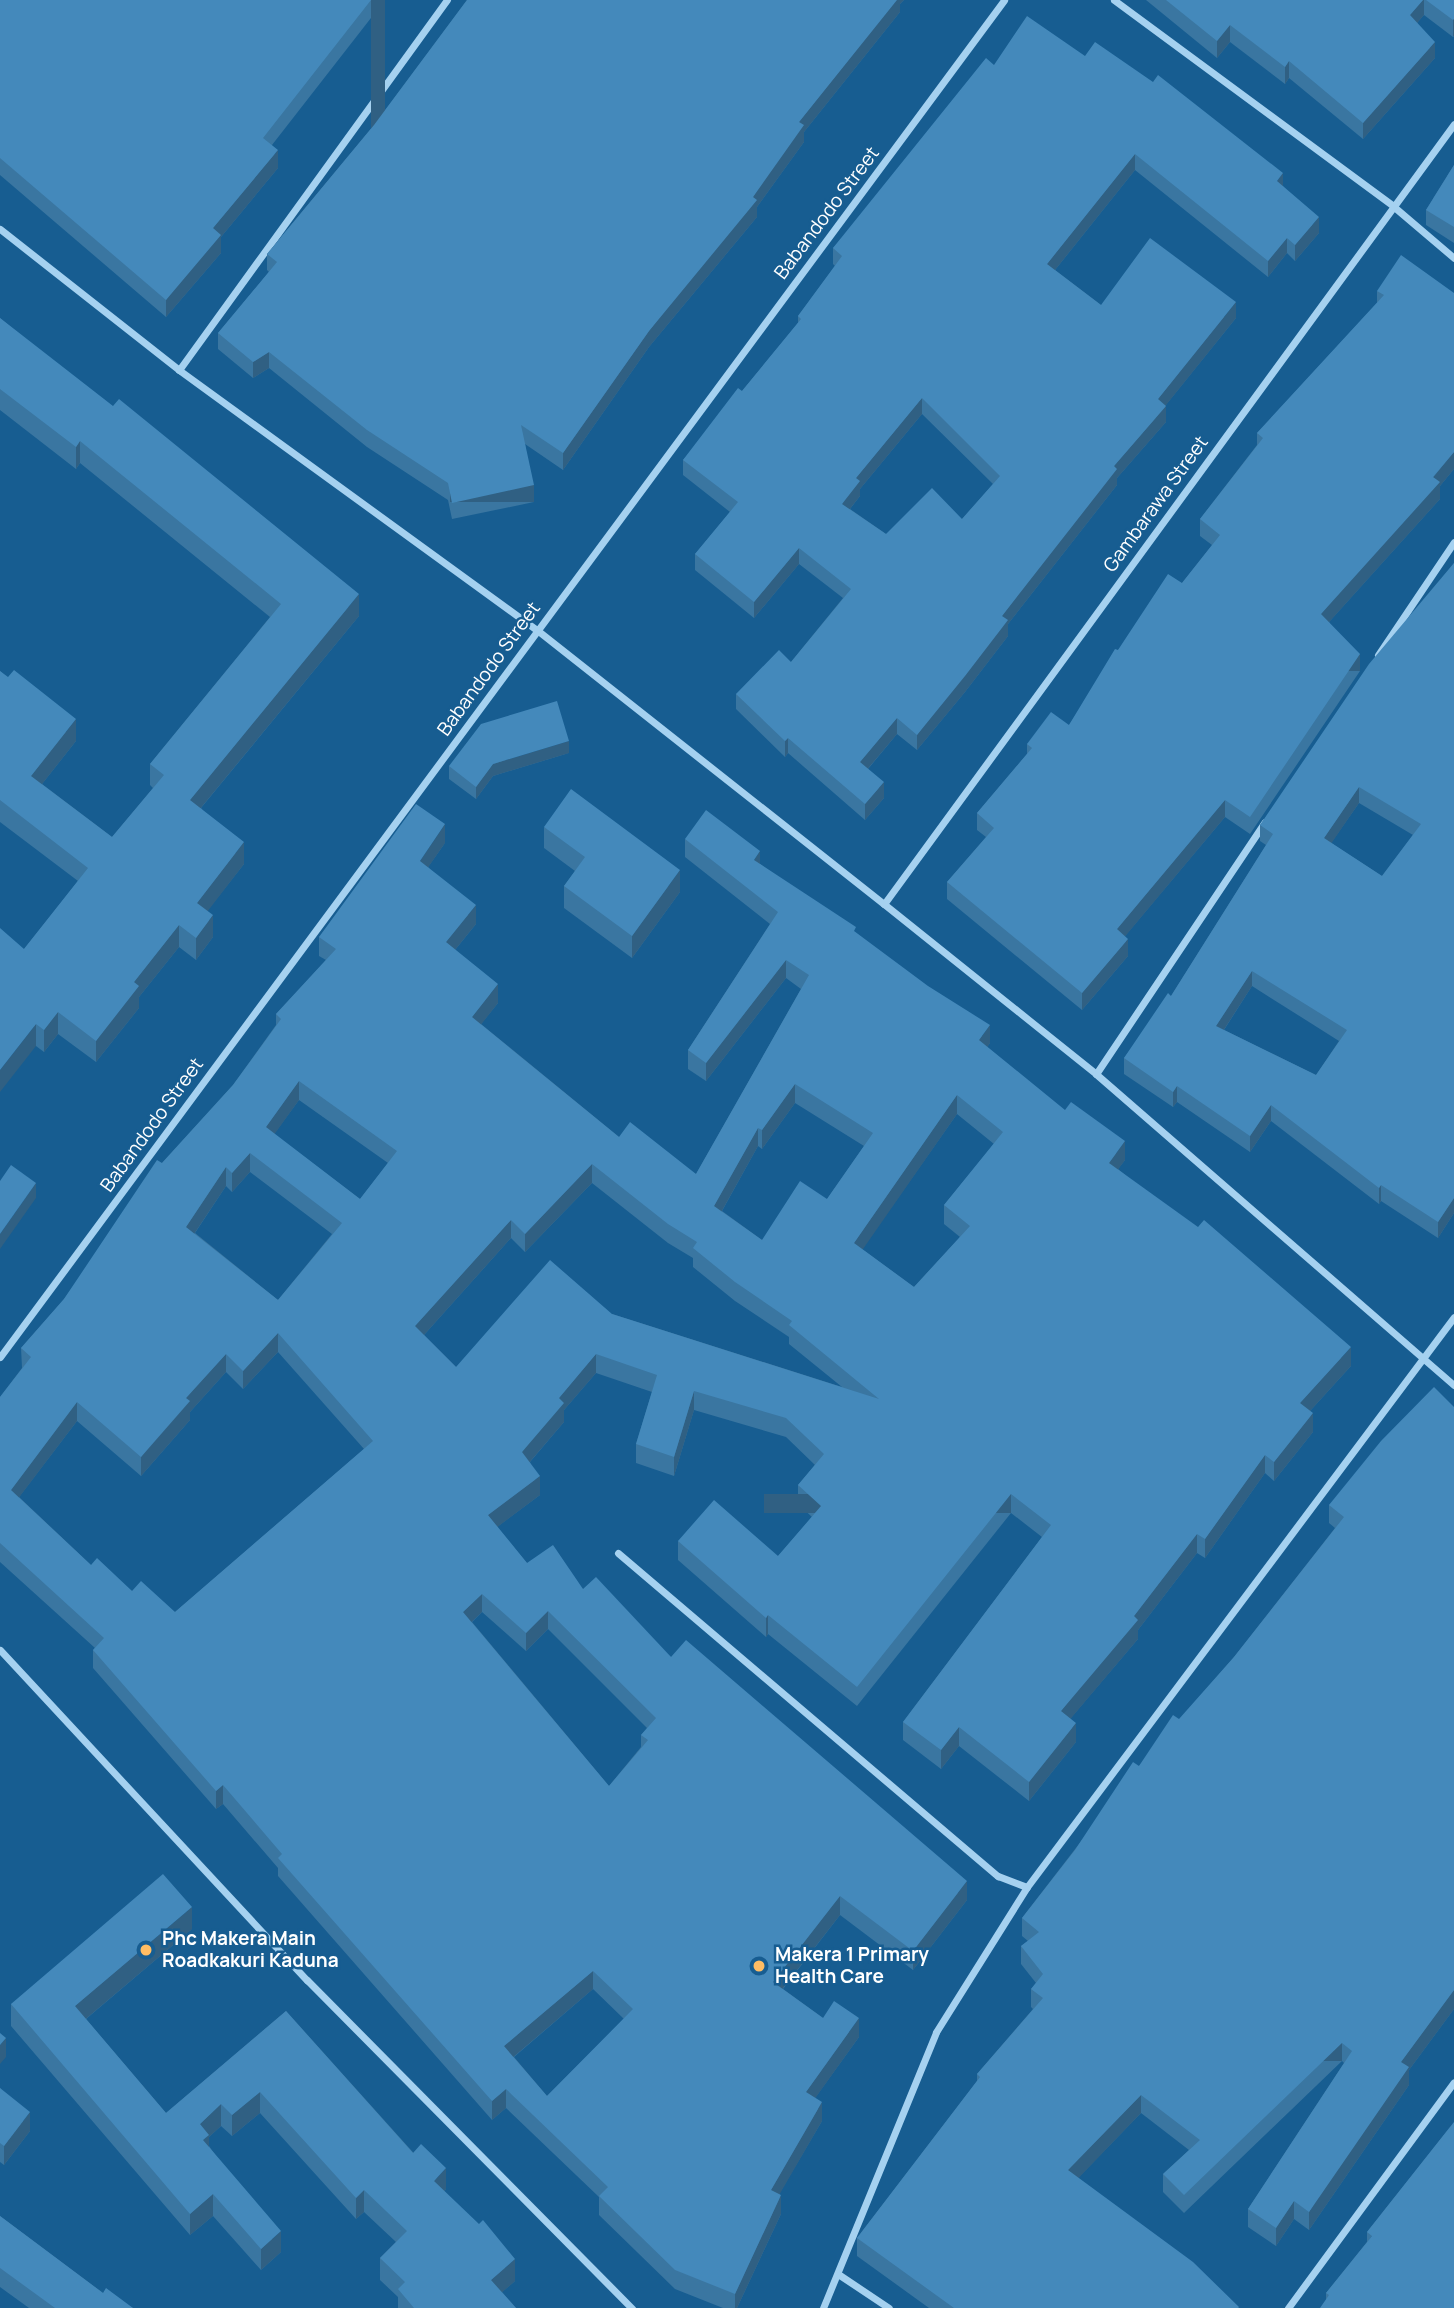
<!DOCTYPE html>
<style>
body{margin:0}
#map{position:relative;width:1454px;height:2308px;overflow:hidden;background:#175d91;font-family:Manrope,sans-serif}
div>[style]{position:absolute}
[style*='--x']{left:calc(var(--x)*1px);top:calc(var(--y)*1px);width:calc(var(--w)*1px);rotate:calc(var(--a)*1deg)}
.street>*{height:7px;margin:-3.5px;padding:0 3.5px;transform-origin:3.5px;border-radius:3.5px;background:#a5d1f0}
.wall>*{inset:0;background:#3a76a1}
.shaded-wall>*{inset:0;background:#306083;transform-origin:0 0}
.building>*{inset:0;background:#4489bb}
.dots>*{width:19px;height:19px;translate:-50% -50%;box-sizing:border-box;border:4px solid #175d91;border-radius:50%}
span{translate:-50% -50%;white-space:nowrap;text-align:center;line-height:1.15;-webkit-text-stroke:5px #175d91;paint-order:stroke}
.street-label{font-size:19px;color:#fff}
.poi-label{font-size:19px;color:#fff;font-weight:700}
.left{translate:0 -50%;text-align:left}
</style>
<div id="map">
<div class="street">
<i style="--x:1114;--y:0;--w:347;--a:36.4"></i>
<i style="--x:1393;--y:206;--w:80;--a:40.4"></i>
<i style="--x:0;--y:229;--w:228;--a:38.2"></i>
<i style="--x:179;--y:370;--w:442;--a:36"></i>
<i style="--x:537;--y:630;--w:442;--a:38.3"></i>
<i style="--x:884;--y:904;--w:272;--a:38.7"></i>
<i style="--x:1096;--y:1074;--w:474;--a:41"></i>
<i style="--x:179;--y:370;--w:457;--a:-54.1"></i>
<i style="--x:1378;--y:655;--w:136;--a:-56.1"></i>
<i style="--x:884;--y:904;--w:966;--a:-53.84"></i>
<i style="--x:1096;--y:1074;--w:303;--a:-56.2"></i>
<i style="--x:0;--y:1357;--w:1688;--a:-53.5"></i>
<i style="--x:618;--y:1553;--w:499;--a:40.4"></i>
<i style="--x:998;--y:1876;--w:31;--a:21"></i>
<i style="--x:0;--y:1650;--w:451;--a:47.1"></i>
<i style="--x:307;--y:1980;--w:462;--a:45.3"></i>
<i style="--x:838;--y:2274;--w:61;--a:33.7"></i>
<i style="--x:823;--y:2308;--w:298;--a:-67.7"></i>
<i style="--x:936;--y:2032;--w:171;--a:-57.9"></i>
<i style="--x:1027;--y:1887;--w:712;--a:-53.16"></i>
<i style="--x:1288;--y:2308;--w:280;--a:-53.7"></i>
</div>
<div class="wall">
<i style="clip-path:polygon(0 0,385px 0,272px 145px,278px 168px,221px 237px,221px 253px,166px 317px,0 175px)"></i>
<i style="clip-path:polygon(467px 0,904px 0,900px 4px,900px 12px,804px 132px,804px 142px,757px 207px,757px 217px,649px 347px,563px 470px,525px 444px,534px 502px,452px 519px,448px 500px,367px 447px,269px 368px,253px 378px,218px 349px,218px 333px,269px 272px,267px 270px,267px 254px,374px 125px)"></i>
<i style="clip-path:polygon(1146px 0,1454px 0,1454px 36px,1453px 37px,1424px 15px,1417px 23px,1435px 58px,1363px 139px,1289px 78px,1285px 84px,1230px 42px,1217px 58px)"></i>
<i style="clip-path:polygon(evenodd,1085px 56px,1283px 186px,1319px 233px,1295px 261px,1287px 253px,1268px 277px,1135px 170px,1055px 270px,1101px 305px,1236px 318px,1165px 406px,1166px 422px,1117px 478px,1117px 485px,1008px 624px,1008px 636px,965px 692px,917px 750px,897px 734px,868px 769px,884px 798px,865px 820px,788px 753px,785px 757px,736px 709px,736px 694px,791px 662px,843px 598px,799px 564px,754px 618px,695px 570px,695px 554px,730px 512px,683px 475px,683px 460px,742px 391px,798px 323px,798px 316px,835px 266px,833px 264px,833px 248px,994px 65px,1085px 56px,922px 414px,993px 484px,962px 519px,886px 534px,850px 509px,860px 496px,860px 489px,922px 414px)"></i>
<i style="clip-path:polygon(1454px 165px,1454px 243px,1426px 225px,1426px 210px)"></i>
<i style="clip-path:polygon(1377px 291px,1454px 293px,1454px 469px,1440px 486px,1440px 499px,1329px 622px,1360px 671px,1250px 834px,1225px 817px,1125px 936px,1128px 956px,1082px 1010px,947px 899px,947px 882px,986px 837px,977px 830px,977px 813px,1027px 754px,1027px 744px,1069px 725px,1118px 650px,1182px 583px,1212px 545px,1200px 536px,1200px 519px,1257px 445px,1257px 433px,1377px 303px)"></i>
<i style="clip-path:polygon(0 318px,359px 616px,201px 808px,244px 864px,207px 911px,213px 937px,196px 960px,179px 947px,139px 997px,139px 1008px,96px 1062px,58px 1034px,44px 1052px,36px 1046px,24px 949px,78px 881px,0 822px,0 671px,76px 741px,42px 784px,112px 837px,153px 788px,150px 785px,150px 764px,270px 617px,80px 463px,76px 469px,0 410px)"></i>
<i style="clip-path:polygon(evenodd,1454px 563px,1454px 1213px,1438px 1238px,1381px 1201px,1379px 1204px,1271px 1121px,1250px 1152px,1177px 1102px,1173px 1107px,1124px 1074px,1124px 1058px,1171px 996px,1266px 845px,1260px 841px,1260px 825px,1454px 563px,1359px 803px,1413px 835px,1382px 876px,1331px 843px,1359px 803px,1454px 563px,1252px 986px,1339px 1041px,1316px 1075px,1224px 1030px,1252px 986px)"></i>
<i style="clip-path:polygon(569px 753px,493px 776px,476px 799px,449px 779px,449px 766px)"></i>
<i style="clip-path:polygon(544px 827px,680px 892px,632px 958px,564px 908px,564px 886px,575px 871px,544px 848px)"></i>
<i style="clip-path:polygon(evenodd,685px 839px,760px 864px,856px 933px,990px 1043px,987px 1047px,1125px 1160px,1118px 1169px,1351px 1366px,1310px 1411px,1313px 1432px,1274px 1481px,1265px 1473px,1205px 1558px,1197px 1553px,1138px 1630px,1138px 1639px,1070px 1719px,1076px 1742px,1029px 1801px,959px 1746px,941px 1769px,903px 1740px,903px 1722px,1042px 1537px,1011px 1513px,857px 1706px,768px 1634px,766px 1637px,678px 1560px,678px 1541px,778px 1556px,812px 1517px,798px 1504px,798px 1485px,815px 1465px,786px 1437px,694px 1410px,674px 1476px,636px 1463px,636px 1444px,652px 1392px,596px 1373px,564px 1410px,564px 1422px,530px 1462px,540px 1495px,497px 1527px,527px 1563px,583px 1589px,671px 1657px,967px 1900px,913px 1970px,840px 1915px,783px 1989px,823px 2018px,859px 2037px,815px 2098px,822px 2121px,779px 2194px,781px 2214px,737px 2308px,723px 2308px,675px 2289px,599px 2215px,599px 2197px,506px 2108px,492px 2120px,278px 1876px,278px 1868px,223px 1804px,216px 1809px,93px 1668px,93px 1650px,95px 1648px,0 1562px,0 1397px,22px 1368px,21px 1348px,64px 1299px,162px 1163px,233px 1085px,276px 1025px,276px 1014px,326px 960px,319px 956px,319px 937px,445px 843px,428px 867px,476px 924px,455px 950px,498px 1003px,481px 1024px,619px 1137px,696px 1174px,801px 989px,786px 978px,706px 1081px,688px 1069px,688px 1050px,770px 924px,685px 857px,685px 839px,299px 1100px,388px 1163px,360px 1199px,274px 1134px,299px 1100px,685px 839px,795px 1103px,864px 1146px,827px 1199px,762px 1240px,722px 1211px,758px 1146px,762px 1149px,795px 1103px,685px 839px,957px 1114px,994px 1144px,944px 1205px,944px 1224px,960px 1237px,914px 1287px,862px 1249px,957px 1114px,685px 839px,250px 1172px,332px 1234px,278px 1300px,195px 1233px,226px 1186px,232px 1192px,250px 1172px,685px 839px,592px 1183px,668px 1243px,693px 1258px,693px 1267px,735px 1301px,789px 1337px,789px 1344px,842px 1387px,612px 1314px,456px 1367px,424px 1335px,511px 1238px,525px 1252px,592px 1183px,685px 839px,278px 1352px,364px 1449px,175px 1612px,132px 1591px,91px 1565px,19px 1497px,77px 1421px,141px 1476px,190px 1420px,190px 1412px,226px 1372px,243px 1389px,278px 1352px,685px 839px,482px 1612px,526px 1651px,548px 1629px,647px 1728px,641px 1735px,641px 1747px,609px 1786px,472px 1622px,482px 1612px,685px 839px,593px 1989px,624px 2019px,547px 2096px,514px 2057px,593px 1989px)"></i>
<i style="clip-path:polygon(1454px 1407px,1454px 2009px,1409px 2070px,1409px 2085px,1309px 2230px,1294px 2219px,1276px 2246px,1248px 2227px,1248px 2209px,1344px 2063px,1342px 2061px,1184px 2213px,1163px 2192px,1163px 2174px,1189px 2150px,1141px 2113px,1078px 2178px,1239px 2308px,929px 2308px,857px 2256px,857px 2238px,977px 2081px,977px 2074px,1033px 2009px,1031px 2007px,1031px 1989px,1036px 1983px,1021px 1964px,1021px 1946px,1028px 1941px,1022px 1936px,1022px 1918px,1139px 1766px,1234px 1657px,1335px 1528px,1329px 1523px,1329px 1505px)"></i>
<i style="clip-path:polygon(192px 1929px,86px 2019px,166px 2113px,286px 2011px,446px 2189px,444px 2191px,515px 2281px,502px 2292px,516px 2308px,398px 2308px,398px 2297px,380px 2280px,380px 2258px,396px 2242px,364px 2212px,356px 2219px,260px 2113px,232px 2136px,221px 2126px,209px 2137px,209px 2146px,281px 2252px,261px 2270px,213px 2216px,190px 2235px,11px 2026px,11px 2004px)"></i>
<i style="clip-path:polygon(0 2088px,30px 2131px,4px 2165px,0 2162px)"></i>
<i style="clip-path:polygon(1454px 2122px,1326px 2300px,1326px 2293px,1367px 2242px,1367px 2232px)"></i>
<i style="clip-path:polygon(0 2216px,103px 2293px,133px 2308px,29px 2308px,0 2287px)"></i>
</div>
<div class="shaded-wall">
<i style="left:371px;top:0;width:14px;height:175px"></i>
<i style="clip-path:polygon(896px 0,904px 0,900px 4px,900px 12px,804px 132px,804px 142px,757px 207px,757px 217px,649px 347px,563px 470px,563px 453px,649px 331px,753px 197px,799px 122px)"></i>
<i style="clip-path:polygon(1423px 0,1424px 0,1424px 15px,1410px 31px,1410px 15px)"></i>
<i style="left:1454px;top:19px;width:17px;height:1px;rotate:90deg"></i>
<i style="clip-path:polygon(1230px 25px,1230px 42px,1217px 58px,1217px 41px)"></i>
<i style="clip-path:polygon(1435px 42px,1435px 58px,1363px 139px,1363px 123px)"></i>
<i style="clip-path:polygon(1289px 61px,1289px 78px,1285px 84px,1285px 67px)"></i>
<i style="clip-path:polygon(278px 150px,278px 168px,221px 237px,221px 253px,166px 317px,166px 300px,213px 228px)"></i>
<i style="clip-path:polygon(1135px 154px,1135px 170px,1047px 280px,1047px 264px)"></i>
<i style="clip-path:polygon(1283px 173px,1283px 189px,1277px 181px)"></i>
<i style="clip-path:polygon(1319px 217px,1319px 233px,1295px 261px,1295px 245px)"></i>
<i style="clip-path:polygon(1287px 238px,1287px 253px,1268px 277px,1268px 261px)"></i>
<i style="clip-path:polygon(1236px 302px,1236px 318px,1158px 415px,1158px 399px)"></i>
<i style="clip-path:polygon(269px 352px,269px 368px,253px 378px,253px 362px)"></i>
<i style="clip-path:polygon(922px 398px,922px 414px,860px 489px,860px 496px,842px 519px,842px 504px,856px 478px)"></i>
<i style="clip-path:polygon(1166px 406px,1166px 422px,1117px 478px,1117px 485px,1008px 624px,1008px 636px,965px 692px,917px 750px,917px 735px,1002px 616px,1114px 466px)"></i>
<i style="clip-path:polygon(80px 441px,80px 463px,76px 469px,76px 447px)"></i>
<i style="clip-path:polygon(1454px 452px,1454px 469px,1440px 486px,1440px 499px,1321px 631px,1321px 614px)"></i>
<i style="left:534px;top:485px;width:17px;height:84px;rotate:90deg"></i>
<i style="clip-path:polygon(799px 548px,799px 564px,754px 618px,754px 602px)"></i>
<i style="clip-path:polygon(359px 594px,359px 616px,190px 821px,190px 800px)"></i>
<i style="left:1360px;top:654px;width:17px;height:197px;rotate:90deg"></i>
<i style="clip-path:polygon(897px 718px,897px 734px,860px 778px,860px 762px)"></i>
<i style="clip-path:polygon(76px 719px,76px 741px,31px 798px,31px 776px)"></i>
<i style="clip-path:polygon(788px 738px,788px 753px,785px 757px,785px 741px)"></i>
<i style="clip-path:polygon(569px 741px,569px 753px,493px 776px,476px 799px,476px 787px,493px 764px)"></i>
<i style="clip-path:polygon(884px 782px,884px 798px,865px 820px,865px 804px)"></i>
<i style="clip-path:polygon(1359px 787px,1359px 803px,1324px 854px,1324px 838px)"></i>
<i style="clip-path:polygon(1225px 800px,1225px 817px,1117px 946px,1117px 929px)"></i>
<i style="clip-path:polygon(445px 824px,445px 843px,420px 879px,420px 861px)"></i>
<i style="clip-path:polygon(244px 842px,244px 864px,197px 925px,197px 903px)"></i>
<i style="clip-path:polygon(760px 851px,760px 870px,754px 860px)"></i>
<i style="clip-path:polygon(680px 870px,680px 892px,632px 958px,632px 936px)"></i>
<i style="clip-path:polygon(476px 905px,476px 924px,446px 961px,446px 942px)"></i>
<i style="clip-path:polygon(213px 915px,213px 937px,196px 960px,196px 938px)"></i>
<i style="clip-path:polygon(179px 925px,179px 947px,139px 997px,139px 1008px,96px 1062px,96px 1041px,134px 982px)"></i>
<i style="clip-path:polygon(1128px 939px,1128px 956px,1082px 1010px,1082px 993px)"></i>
<i style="clip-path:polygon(786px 960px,786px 978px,706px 1081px,706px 1063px)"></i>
<i style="clip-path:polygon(1252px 971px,1252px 986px,1216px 1042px,1216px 1026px)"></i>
<i style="clip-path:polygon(498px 984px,498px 1003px,472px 1036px,472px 1017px)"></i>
<i style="clip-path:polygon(58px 1012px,58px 1034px,44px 1052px,44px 1030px)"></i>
<i style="clip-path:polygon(36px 1024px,36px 1046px,0 1092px,0 1070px)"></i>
<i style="clip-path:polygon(990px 1025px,990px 1043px,979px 1059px,979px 1040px)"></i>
<i style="clip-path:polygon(299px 1081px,299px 1100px,266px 1146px,266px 1127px)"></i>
<i style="clip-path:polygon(795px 1084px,795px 1103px,762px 1149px,762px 1130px)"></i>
<i style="clip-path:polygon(1177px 1086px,1177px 1102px,1173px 1107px,1173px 1092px)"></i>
<i style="clip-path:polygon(957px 1095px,957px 1114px,854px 1262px,854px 1243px)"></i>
<i style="clip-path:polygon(1271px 1105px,1271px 1121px,1250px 1152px,1250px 1136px)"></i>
<i style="clip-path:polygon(758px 1128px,758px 1146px,714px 1225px,714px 1206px)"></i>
<i style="clip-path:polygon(1125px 1141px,1125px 1160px,1109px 1182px,1109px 1163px)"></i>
<i style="clip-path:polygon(250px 1153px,250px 1172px,232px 1192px,232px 1173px)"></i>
<i style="clip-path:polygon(592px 1164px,592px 1183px,525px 1252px,525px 1234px)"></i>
<i style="clip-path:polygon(226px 1167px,226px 1186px,186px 1246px,186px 1227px)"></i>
<i style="clip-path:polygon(36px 1183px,36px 1198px,0 1249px,0 1234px)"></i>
<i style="clip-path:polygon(1381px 1185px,1381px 1201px,1379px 1204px,1379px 1188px)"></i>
<i style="clip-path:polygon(1454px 1198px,1454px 1213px,1438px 1238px,1438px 1222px)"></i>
<i style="clip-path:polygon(511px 1220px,511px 1238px,415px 1345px,415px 1326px)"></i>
<i style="clip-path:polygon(278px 1333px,278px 1352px,243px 1389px,243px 1371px)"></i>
<i style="clip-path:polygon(1351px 1347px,1351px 1366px,1300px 1422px,1300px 1403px)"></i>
<i style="clip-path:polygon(226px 1354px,226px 1372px,190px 1412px,190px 1420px,141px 1476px,141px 1457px,186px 1398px)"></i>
<i style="clip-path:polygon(596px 1354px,596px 1373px,564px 1410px,564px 1422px,522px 1471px,522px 1452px,559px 1398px)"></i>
<i style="clip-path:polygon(694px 1391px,694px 1410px,674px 1476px,674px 1457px)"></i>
<i style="clip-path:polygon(77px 1402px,77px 1421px,11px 1508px,11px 1490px)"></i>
<i style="clip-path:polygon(1313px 1413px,1313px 1432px,1274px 1481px,1274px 1462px)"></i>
<i style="clip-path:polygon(1265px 1455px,1265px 1473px,1205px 1558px,1205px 1539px)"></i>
<i style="clip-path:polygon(540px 1476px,540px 1495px,488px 1534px,488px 1515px)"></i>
<i style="left:1011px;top:1494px;width:19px;height:247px;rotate:90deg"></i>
<i style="clip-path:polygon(1197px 1534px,1197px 1553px,1138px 1630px,1138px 1639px,1061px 1730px,1061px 1711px)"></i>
<i style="clip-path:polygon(482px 1594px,482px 1612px,463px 1630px,463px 1612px)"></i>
<i style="clip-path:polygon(548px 1611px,548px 1629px,526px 1651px,526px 1633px)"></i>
<i style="clip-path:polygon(768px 1615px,768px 1634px,766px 1637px,766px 1618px)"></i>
<i style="clip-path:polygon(1076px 1723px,1076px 1742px,1029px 1801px,1029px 1782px)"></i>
<i style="clip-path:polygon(959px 1727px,959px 1746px,941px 1769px,941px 1750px)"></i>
<i style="clip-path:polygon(223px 1785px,223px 1804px,216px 1809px,216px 1791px)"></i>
<i style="clip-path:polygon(967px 1881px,967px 1900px,913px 1970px,913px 1951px)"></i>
<i style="clip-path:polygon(840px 1896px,840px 1915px,773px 2001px,773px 1982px)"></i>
<i style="clip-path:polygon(192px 1907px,192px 1929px,75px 2028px,75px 2006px)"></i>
<i style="clip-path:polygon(593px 1971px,593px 1989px,504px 2065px,504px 2046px)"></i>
<i style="clip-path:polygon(1454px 1990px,1454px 2009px,1409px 2070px,1409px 2085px,1309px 2230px,1309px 2212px,1401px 2062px)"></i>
<i style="clip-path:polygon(859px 2018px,859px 2037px,806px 2111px,806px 2092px)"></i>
<i style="clip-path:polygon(6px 2038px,6px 2057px,0 2064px,0 2045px)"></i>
<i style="left:1342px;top:2043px;width:18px;height:219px;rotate:90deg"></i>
<i style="clip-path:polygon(506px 2089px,506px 2108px,492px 2120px,492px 2101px)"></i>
<i style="clip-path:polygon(260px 2092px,260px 2113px,232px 2136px,232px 2115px)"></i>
<i style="clip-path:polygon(1141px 2095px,1141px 2113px,1068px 2189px,1068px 2170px)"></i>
<i style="clip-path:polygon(822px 2102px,822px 2121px,771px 2209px,771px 2190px)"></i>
<i style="clip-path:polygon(221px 2104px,221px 2126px,209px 2137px,209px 2157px,203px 2161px,200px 2124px)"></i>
<i style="clip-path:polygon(30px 2112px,30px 2131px,4px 2165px,4px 2146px)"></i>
<i style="clip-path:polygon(446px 2168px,446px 2189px,434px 2202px,434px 2181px)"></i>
<i style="clip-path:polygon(364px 2190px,364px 2212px,356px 2219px,356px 2198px)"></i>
<i style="clip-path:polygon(213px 2194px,213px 2216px,190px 2235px,190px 2214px)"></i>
<i style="clip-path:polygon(781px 2195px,781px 2214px,737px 2308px,735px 2308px,735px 2294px)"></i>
<i style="clip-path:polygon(1294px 2201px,1294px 2219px,1276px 2246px,1276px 2228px)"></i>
<i style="clip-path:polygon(281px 2231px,281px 2252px,261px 2270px,261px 2249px)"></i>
<i style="clip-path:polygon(515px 2259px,515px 2281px,491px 2302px,491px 2280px)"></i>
</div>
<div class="building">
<i style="clip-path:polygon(0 0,371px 0,263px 138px,278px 150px,213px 228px,221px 235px,166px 300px,0 158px)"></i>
<i style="clip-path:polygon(467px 0,897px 0,799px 122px,804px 125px,753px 197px,757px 200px,649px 331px,563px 453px,521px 425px,534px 485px,452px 503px,448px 483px,367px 430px,269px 352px,253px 362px,218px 333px,277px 262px,267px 254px,374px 125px)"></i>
<i style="clip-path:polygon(1166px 0,1423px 0,1410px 15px,1435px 42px,1363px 123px,1289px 61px,1285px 67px,1230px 25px,1217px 41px)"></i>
<i style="clip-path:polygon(1426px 0,1454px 0,1454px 19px,1453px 20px)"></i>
<i style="clip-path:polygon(evenodd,1027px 16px,1085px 56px,1095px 42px,1153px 82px,1158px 75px,1283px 173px,1277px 181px,1319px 217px,1295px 245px,1287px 238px,1268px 261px,1135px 154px,1047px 264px,1101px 305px,1150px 238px,1236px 302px,1158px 399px,1166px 406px,1114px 466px,1117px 469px,1002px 616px,1008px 620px,965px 676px,917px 735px,897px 718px,860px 762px,884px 782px,865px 804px,788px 738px,785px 741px,736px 694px,779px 650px,791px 662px,851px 589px,799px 548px,754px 602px,695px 554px,738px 502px,683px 460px,738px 388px,742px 391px,801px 319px,798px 316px,842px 256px,833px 248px,986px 58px,994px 65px,1027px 16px,922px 398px,1000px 476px,962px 519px,932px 488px,886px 534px,842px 504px,860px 481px,856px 478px,922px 398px)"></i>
<i style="clip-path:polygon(1454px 165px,1454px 227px,1426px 210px)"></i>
<i style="clip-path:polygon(1401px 255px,1454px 293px,1454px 452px,1433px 477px,1440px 482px,1321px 614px,1360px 654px,1250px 817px,1225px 800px,1117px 929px,1128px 939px,1082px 993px,947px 882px,994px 828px,977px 813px,1032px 748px,1027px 744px,1051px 712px,1069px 725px,1115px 649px,1118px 650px,1168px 574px,1182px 583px,1220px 535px,1200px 519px,1263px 438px,1257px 433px,1384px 295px,1377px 291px)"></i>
<i style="clip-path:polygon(0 318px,113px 406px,119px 399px,359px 594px,190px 800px,244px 842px,197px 903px,213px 915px,196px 938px,179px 925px,134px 982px,139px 986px,96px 1041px,58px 1012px,44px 1030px,36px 1024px,0 1070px,0 928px,24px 949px,88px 868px,0 800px,0 671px,8px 677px,14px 670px,76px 719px,31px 776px,112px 837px,164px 775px,150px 764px,281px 604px,80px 441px,76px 447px,0 389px)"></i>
<i style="clip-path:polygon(evenodd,1454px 563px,1454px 1198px,1438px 1222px,1381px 1185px,1379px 1188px,1271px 1105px,1250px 1136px,1177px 1086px,1173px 1092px,1124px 1058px,1168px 993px,1171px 996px,1273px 834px,1260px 825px,1369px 664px,1454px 563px,1359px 787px,1421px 824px,1382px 876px,1324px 838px,1359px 787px,1454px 563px,1252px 971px,1347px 1030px,1316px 1075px,1216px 1026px,1252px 971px)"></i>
<i style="clip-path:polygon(557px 701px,569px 741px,493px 764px,476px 787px,449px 766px,481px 724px)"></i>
<i style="clip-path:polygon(571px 789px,680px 870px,632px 936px,564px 886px,585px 857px,544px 827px)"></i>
<i style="clip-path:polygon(evenodd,416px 804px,445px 824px,420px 861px,476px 905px,446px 942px,498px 984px,472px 1017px,619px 1137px,630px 1122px,696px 1174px,809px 975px,786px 960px,706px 1063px,688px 1050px,778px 912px,685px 839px,706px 810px,760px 851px,754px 860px,856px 927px,854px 931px,928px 986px,990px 1025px,979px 1040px,1065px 1110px,1071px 1102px,1125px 1141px,1109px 1163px,1198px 1227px,1204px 1220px,1351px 1347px,1300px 1403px,1313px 1413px,1274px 1462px,1265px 1455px,1205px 1539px,1197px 1534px,1134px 1616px,1138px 1620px,1061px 1711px,1076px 1723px,1029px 1782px,959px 1727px,941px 1750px,903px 1722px,1051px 1525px,1011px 1494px,857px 1687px,768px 1615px,766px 1618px,678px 1541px,714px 1500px,778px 1556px,821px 1506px,798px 1485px,824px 1454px,786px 1418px,694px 1391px,674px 1457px,636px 1444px,657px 1375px,596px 1354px,559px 1398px,564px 1403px,522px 1452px,540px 1476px,488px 1515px,527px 1563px,553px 1545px,583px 1589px,596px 1577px,671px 1657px,686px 1640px,967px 1881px,913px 1951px,840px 1896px,773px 1982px,823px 2018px,834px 2001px,859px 2018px,806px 2092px,822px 2102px,771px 2190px,781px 2195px,735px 2294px,675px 2270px,599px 2196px,608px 2187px,506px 2089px,492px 2101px,278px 1858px,282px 1854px,223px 1785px,216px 1791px,93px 1650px,104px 1638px,0 1543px,0 1397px,31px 1357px,21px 1348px,64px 1299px,157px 1160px,162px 1163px,233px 1085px,281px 1019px,276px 1014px,336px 949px,319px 937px,416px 804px,299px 1081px,397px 1151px,360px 1199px,266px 1127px,299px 1081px,416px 804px,795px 1084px,873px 1133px,827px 1199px,800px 1181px,762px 1240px,714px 1206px,758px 1128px,762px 1130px,795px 1084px,416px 804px,957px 1095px,1003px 1132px,944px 1205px,970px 1226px,914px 1287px,854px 1243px,957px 1095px,416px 804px,250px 1153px,342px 1223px,278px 1300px,186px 1227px,226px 1167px,232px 1173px,250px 1153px,416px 804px,592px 1164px,668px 1224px,697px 1242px,693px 1248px,735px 1282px,792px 1321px,789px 1325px,879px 1399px,612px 1314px,550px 1260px,456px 1367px,415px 1326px,511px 1220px,525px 1234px,592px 1164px,416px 804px,278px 1333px,373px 1441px,175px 1612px,141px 1581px,132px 1591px,97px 1558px,91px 1565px,11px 1490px,77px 1402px,141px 1457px,190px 1401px,186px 1398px,226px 1354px,243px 1371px,278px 1333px,416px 804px,482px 1594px,526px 1633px,548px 1611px,656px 1718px,641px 1735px,648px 1740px,609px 1786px,463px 1612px,482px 1594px,416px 804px,593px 1971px,633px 2009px,547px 2096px,504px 2046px,593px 1971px)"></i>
<i style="clip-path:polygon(11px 1165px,36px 1183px,0 1234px,0 1181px)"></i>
<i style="clip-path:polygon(1434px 1387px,1454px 1407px,1454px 1990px,1401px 2062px,1409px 2067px,1309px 2212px,1294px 2201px,1276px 2228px,1248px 2209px,1352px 2051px,1342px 2043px,1184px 2195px,1163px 2174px,1200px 2140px,1141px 2095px,1068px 2170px,1193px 2262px,1239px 2307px,1238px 2308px,954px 2308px,857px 2238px,980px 2077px,977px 2074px,1043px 1998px,1031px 1989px,1043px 1974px,1021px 1946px,1039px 1932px,1022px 1918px,1075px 1850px,1133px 1762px,1139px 1766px,1173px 1715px,1179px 1719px,1234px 1657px,1344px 1517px,1329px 1505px,1381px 1441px)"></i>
<i style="clip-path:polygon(163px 1874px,192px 1907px,75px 2006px,166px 2113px,286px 2011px,413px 2153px,421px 2144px,446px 2168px,434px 2181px,479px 2224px,483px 2220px,515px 2259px,491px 2280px,516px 2308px,414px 2308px,398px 2289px,405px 2282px,380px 2258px,407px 2231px,364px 2190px,356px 2198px,260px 2092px,232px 2115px,221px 2104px,200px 2124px,209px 2135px,203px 2140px,281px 2231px,261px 2249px,213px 2194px,190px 2214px,11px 2004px)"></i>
<i style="clip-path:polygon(0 2033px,6px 2038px,0 2045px)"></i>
<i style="clip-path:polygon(0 2088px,30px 2112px,4px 2146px,0 2143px)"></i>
<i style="clip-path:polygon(1454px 2122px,1454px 2308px,1320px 2308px,1329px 2295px,1326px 2293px,1372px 2236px,1367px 2232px)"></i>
<i style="clip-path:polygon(0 2216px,103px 2293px,106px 2288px,133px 2308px,55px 2308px,0 2268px)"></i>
</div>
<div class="dots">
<i style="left:146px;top:1950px;background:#ffbd64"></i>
<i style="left:759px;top:1966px;background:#ffbd64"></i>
</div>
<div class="street-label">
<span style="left:827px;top:213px;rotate:-53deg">Babandodo Street</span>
<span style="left:1156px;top:504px;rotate:-54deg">Gambarawa Street</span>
<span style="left:489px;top:669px;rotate:-54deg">Babandodo Street</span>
<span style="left:152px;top:1125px;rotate:-54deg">Babandodo Street</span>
</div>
<div class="poi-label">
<span class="left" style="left:162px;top:1950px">Phc Makera Main<br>Roadkakuri Kaduna</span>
<span class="left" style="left:775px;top:1966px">Makera 1 Primary<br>Health Care</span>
</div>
</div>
